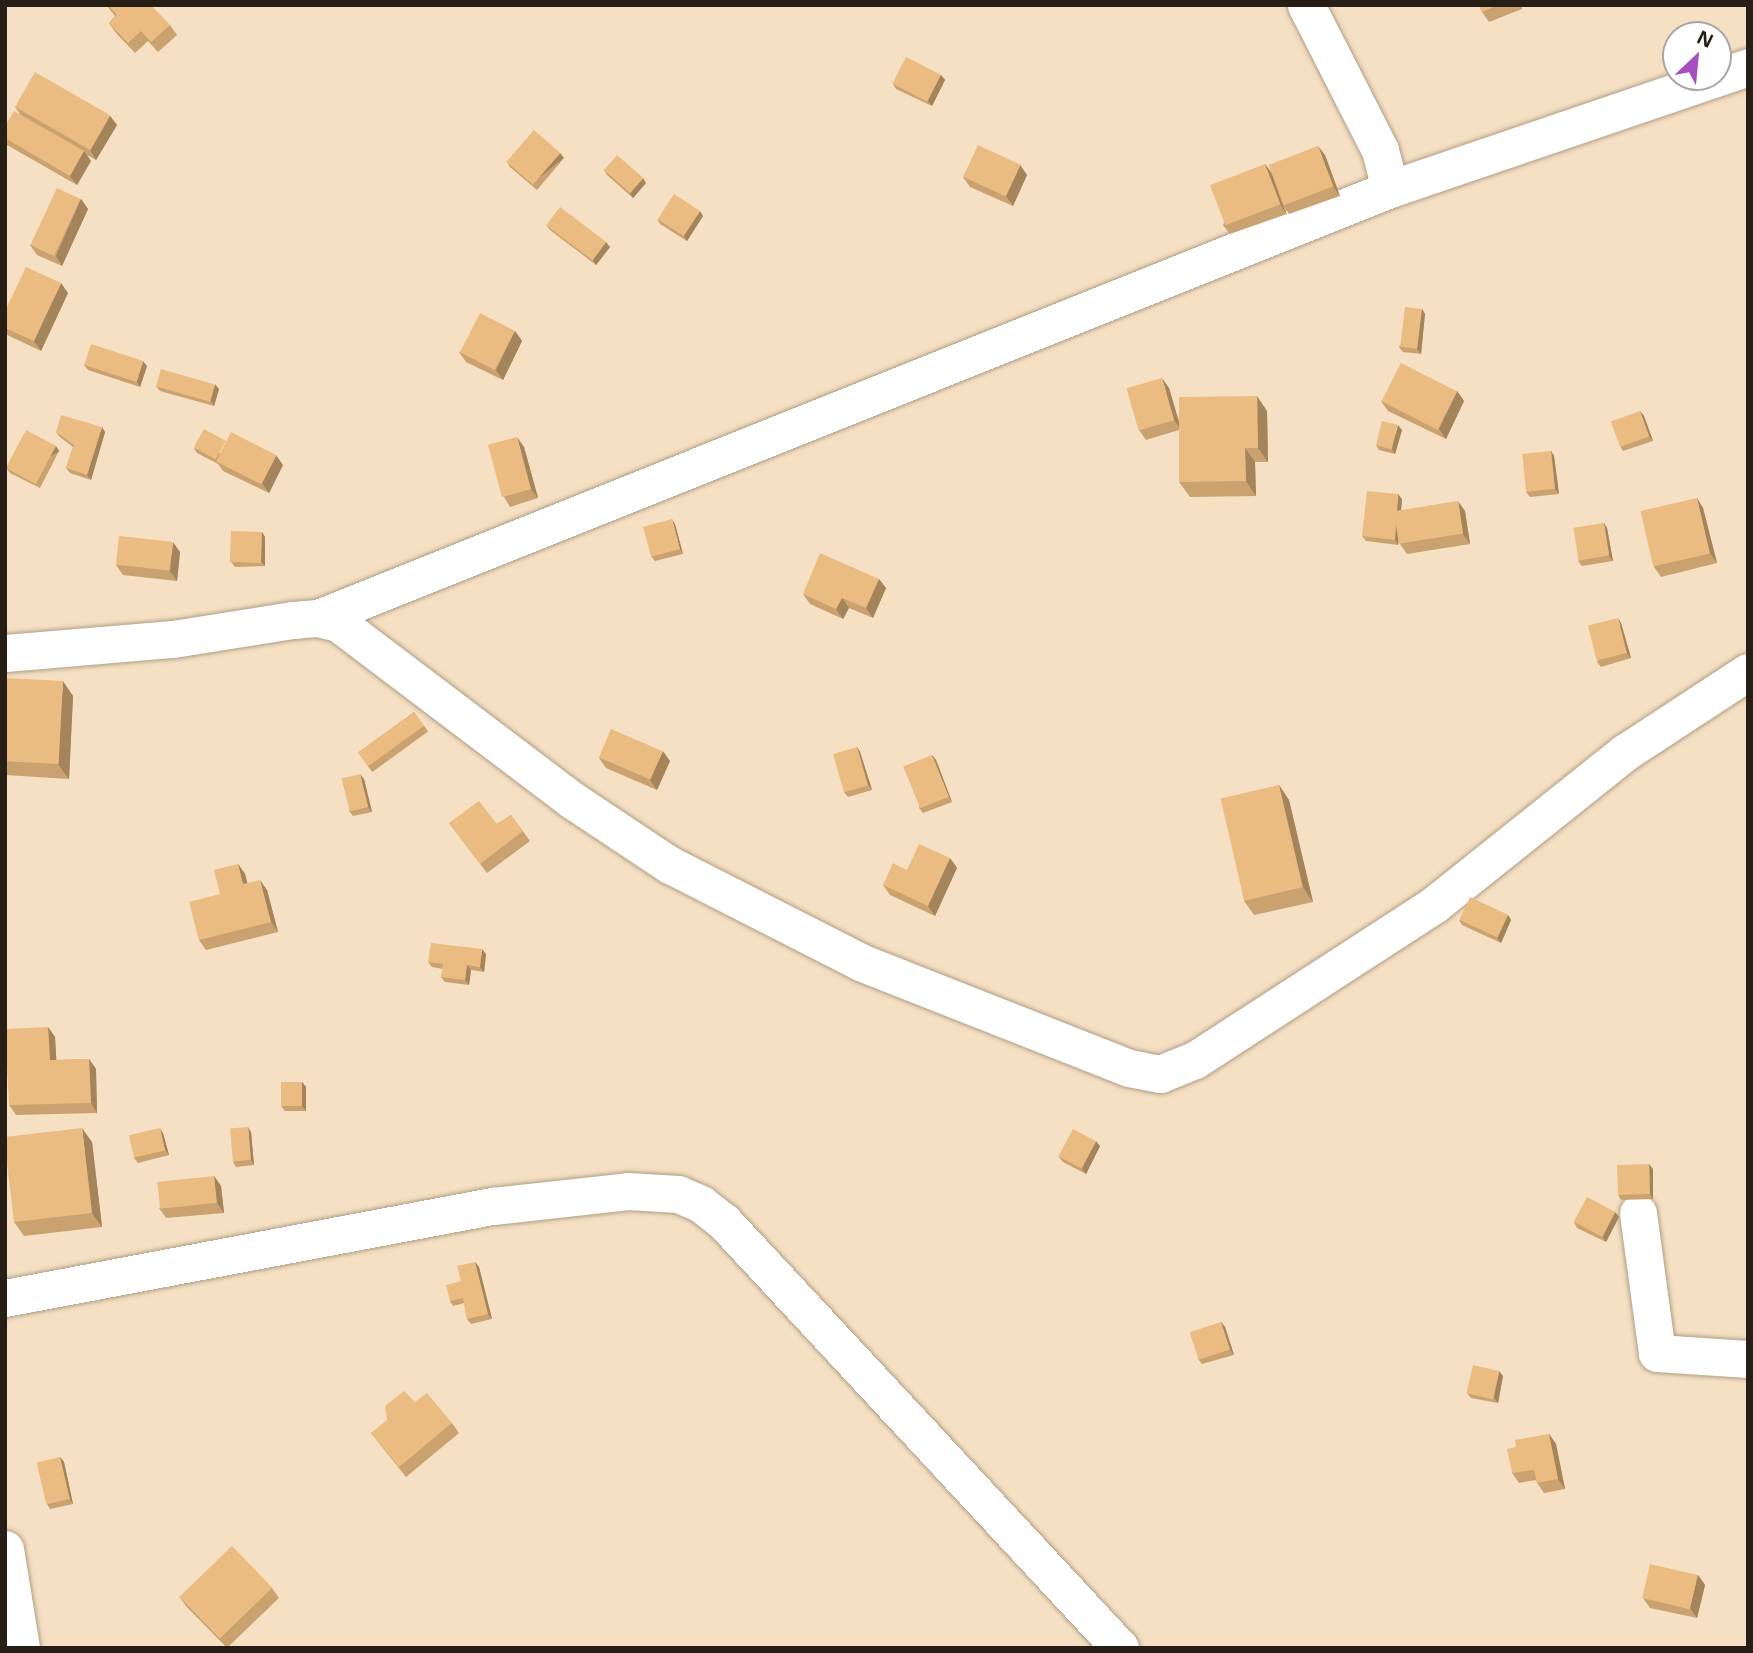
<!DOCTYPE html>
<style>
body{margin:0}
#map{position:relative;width:1753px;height:1653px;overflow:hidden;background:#f5e0c4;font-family:"Open Sans",sans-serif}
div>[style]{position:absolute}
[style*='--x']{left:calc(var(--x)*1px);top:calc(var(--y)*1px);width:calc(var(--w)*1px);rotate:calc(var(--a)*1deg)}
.roads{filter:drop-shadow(0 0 2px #b19d83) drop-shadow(0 0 2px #b19d83)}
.street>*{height:37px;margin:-18.5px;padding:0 18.5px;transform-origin:18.5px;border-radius:18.5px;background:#fff}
.wall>*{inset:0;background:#c9a270;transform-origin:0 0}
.shaded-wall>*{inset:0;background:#a4845b;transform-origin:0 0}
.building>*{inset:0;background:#eabc82;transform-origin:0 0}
span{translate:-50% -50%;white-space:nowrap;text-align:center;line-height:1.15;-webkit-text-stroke:5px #fff;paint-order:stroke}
.frame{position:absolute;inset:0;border:7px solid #271f15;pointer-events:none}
.north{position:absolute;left:1662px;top:21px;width:70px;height:70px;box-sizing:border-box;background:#fff;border:2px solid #a9a5a1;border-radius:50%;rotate:26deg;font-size:19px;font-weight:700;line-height:28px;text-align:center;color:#271f15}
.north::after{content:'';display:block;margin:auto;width:24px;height:32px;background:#a550bf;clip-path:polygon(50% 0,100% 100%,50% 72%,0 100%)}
</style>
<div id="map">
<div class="roads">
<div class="street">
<i style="--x:1306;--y:5;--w:163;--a:63"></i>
<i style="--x:1380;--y:150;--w:40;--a:75.6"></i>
<i style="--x:1390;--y:189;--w:378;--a:-18.8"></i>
<i style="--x:318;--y:618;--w:1155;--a:-21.81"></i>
<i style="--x:5;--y:653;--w:169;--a:-4.8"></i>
<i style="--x:173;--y:639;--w:121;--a:-9"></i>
<i style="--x:293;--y:620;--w:25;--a:-5"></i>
<i style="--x:318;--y:618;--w:21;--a:14"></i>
<i style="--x:338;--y:623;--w:293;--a:37.1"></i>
<i style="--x:572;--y:800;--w:118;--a:33.6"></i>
<i style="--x:670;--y:865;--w:213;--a:27"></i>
<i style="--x:860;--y:962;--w:289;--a:21.5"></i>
<i style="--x:1129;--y:1068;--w:32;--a:11"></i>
<i style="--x:1160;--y:1074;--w:38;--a:-22"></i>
<i style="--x:1195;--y:1060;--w:286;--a:-33"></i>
<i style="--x:1435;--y:904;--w:242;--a:-38.6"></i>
<i style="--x:1624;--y:753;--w:148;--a:-33.2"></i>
<i style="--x:1638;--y:1213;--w:141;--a:82.3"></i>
<i style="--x:1657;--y:1353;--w:91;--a:3.8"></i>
<i style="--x:5;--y:1298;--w:497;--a:-10.7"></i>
<i style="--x:493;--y:1206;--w:136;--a:-6.3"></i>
<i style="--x:628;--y:1191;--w:50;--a:3.4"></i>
<i style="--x:678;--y:1194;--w:25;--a:23"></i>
<i style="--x:701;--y:1204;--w:29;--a:38"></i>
<i style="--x:724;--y:1222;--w:582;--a:47.09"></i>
<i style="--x:5;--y:1549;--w:100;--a:80.8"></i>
</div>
</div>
<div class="wall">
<i style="clip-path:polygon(1479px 5px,1521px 5px,1522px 9px,1489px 22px,1482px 12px)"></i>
<i style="clip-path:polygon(107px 6px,170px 25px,177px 35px,158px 52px,148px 41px,135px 53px,116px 33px,109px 23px,115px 16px)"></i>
<i style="clip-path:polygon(941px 75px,945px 80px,932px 106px,896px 89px,893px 84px)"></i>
<i style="clip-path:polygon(15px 107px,110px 116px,117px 125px,96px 160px,87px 155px,91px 161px,77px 185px,7px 145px,5px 143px,5px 126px,20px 114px)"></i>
<i style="clip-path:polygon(560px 153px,564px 158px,537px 190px,510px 167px,507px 162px)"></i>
<i style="clip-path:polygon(1325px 155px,1340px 196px,1289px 214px,1284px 207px,1287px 214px,1230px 234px,1223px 225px,1265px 164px,1272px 173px)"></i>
<i style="clip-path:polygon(1020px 165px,1027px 175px,1013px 206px,970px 187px,963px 177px)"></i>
<i style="clip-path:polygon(604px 170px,646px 183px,633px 198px,607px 175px)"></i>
<i style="clip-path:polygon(81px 199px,88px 209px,62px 266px,37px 255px,30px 245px)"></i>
<i style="clip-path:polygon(703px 216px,687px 241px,660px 224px,657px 219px)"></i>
<i style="clip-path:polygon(546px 225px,610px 247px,596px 265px,550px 230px)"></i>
<i style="clip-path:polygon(68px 293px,41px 351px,5px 334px,5px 311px)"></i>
<i style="clip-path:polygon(1422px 309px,1425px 314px,1421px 354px,1403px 352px,1399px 347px)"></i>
<i style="clip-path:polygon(515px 331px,522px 341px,503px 380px,466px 362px,459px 352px)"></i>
<i style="clip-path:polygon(84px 365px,147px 366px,140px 387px,88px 370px)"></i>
<i style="clip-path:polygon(156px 386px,219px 389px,214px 406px,160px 391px)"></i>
<i style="clip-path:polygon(1169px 388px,1179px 421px,1267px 411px,1268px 462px,1255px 462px,1256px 496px,1190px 497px,1179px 482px,1179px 430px,1146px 440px,1139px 430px)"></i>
<i style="clip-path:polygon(1457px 391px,1464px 401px,1446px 439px,1388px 411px,1381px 401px)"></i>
<i style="clip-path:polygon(1640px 411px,1644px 416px,1653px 441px,1623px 451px,1620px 446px)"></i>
<i style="clip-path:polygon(1402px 430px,1395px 454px,1379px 450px,1376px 445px)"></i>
<i style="clip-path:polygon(56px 432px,105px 432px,91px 480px,70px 473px,66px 468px,73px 447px,60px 437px)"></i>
<i style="clip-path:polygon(56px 446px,59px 451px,40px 488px,10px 473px,6px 468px)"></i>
<i style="clip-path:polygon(524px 447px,538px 498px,510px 507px,504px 497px)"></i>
<i style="clip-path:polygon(194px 448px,283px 465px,269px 493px,223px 471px,218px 464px,197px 453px)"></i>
<i style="clip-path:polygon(1551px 451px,1554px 456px,1559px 494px,1530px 497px,1526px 492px)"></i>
<i style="clip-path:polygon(1697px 498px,1703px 508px,1717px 563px,1661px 577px,1654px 567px)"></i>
<i style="clip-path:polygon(1402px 499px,1401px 510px,1465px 511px,1470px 544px,1407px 554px,1400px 544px,1399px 539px,1398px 545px,1366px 541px,1362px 536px)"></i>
<i style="clip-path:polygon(1604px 523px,1607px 528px,1613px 561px,1582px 566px,1578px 561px)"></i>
<i style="clip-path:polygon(675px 524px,683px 554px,655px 561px,651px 556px)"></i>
<i style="clip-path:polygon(262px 532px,265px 537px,265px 566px,235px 567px,231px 562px)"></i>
<i style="clip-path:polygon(180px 552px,177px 581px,123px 575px,116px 565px)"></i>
<i style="clip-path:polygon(879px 579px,886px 588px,873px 618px,849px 608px,843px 619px,810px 604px,803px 594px)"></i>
<i style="clip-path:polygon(1621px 623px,1631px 658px,1601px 667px,1597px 662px)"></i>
<i style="clip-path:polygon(5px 678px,73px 696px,69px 779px,5px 775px)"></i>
<i style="left:414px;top:712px;width:24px;height:69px;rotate:54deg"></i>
<i style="clip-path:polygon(857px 747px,860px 752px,872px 790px,848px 797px,844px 792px)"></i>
<i style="clip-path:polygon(932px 755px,936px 760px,952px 802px,923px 813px,919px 808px)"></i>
<i style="clip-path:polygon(599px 758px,670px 761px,657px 790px,606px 768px)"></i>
<i style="clip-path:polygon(364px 779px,372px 812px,353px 816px,349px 811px)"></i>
<i style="clip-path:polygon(1279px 785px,1289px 800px,1313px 902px,1254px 915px,1244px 901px)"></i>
<i style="clip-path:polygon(511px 815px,530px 841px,487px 873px,449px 823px,497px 824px)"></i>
<i style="clip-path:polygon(950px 858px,957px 868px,935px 916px,890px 895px,883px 885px,907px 870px)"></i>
<i style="clip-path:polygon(238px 864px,245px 874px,247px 883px,267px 890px,278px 932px,206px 950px,199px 940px,220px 894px)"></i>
<i style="clip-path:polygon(1508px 915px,1511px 920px,1501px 943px,1462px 925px,1459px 920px)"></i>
<i style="clip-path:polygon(486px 954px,484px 972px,471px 970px,469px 985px,445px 982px,441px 977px,443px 969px,432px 967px,428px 962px)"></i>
<i style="clip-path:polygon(48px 1027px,55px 1037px,56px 1060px,89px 1059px,96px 1069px,97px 1113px,16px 1115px,9px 1105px)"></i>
<i style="clip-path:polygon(302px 1082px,306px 1087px,306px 1111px,285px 1111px,281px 1106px)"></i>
<i style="clip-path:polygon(251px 1132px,254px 1165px,236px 1167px,233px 1162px)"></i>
<i style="clip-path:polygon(163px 1133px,169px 1155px,138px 1163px,134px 1158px)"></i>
<i style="clip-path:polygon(92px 1142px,102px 1227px,24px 1236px,14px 1222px)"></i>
<i style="clip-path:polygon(1100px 1146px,1086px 1174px,1063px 1162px,1059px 1157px)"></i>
<i style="clip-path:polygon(1653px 1169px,1653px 1199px,1621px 1200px,1618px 1195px)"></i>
<i style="clip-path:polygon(214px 1176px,221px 1186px,224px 1213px,166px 1218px,159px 1208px)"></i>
<i style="clip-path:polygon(1615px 1212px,1619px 1217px,1606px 1242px,1577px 1228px,1574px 1222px)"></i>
<i style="clip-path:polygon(475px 1262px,479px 1267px,492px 1319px,471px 1324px,467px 1319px,464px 1303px,453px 1306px,450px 1301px,461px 1281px)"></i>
<i style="clip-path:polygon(1221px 1322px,1225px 1327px,1234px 1355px,1202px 1364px,1198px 1359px)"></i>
<i style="clip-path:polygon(1503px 1376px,1498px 1403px,1471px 1398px,1467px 1393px)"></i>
<i style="clip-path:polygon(415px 1402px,452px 1423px,459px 1433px,406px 1477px,371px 1433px)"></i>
<i style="clip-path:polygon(1549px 1434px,1556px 1444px,1565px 1489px,1544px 1493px,1537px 1483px,1536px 1480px,1519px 1483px,1512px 1473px,1516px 1447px)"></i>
<i style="clip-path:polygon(60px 1457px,64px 1462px,73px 1504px,50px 1509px,47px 1504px)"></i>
<i style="clip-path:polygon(1698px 1575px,1705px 1585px,1697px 1618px,1650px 1608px,1643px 1598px)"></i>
<i style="clip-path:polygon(272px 1588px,279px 1598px,227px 1648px,186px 1606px,179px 1596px)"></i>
</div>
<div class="shaded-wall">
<i style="clip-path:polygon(941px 75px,945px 80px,932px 106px,928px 101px)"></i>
<i style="clip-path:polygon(110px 116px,117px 125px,96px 160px,90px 150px)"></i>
<i style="clip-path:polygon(1318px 146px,1325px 155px,1340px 196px,1333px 186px)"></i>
<i style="clip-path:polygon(84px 151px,91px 161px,77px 185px,70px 176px)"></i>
<i style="left:560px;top:153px;width:6px;height:42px;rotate:51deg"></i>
<i style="clip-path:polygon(1265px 164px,1272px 174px,1282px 204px,1287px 214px,1280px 204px)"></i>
<i style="clip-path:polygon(1020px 165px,1027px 175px,1013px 206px,1006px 196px)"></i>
<i style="clip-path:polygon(643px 178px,646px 183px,633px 198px,630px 193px)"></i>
<i style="clip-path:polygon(81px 199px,88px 209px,62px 266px,56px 256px)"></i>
<i style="clip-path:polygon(700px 211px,703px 216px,687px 241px,684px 236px)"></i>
<i style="clip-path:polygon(606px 242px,610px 247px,596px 265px,593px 260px)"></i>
<i style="clip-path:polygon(61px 283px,68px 293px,41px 351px,34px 341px)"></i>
<i style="clip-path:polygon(1422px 309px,1425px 314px,1421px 354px,1417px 349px)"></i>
<i style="clip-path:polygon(515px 331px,522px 341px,503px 380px,496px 370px)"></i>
<i style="clip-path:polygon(143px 361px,147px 366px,140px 387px,137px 382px)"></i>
<i style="clip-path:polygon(1162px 378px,1169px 388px,1181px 430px,1174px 420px)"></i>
<i style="clip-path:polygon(215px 384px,219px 389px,214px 406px,211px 401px)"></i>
<i style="clip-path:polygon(1457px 391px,1464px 401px,1446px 439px,1439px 429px)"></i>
<i style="clip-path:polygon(1257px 396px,1267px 411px,1268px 462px,1258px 448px)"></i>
<i style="clip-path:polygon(1640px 411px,1644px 416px,1653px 441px,1649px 436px)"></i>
<i style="clip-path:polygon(1398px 425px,1402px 430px,1395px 454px,1392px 449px)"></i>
<i style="clip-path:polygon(102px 427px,105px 432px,91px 480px,87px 475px)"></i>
<i style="clip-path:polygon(517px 437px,524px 447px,538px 498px,531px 489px)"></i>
<i style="left:56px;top:446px;width:6px;height:42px;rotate:59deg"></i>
<i style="clip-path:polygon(1245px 448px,1255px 462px,1256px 496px,1246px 481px)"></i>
<i style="clip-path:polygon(1551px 451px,1554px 456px,1559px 494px,1555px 489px)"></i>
<i style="clip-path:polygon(276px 455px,283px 465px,269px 493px,262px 483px)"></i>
<i style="clip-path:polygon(1398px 494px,1402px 499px,1398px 545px,1395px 540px)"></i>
<i style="clip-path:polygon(1697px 498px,1703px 508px,1717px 563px,1710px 553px)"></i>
<i style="clip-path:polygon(1458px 501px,1465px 511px,1470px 544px,1463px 534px)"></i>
<i style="clip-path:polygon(672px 519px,675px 524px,683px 554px,680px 549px)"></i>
<i style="clip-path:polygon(1604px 523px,1607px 528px,1613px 561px,1609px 556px)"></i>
<i style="clip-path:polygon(262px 532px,265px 537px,265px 566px,261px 561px)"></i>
<i style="clip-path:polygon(173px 542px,180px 552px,177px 581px,170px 571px)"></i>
<i style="clip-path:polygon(879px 579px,886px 588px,873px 618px,866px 608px)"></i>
<i style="clip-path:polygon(842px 598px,849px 608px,843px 619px,836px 609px)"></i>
<i style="clip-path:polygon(1618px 618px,1621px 623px,1631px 658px,1627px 653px)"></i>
<i style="clip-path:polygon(63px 681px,73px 696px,69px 779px,58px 764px)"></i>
<i style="clip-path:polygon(857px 747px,860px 752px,872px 790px,868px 785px)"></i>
<i style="clip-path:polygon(663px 751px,670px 761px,657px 790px,650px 780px)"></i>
<i style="clip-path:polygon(932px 755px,936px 760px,952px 802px,949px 797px)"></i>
<i style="clip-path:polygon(360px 774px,364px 779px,372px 812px,368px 807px)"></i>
<i style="clip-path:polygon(1279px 785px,1289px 800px,1313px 902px,1303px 887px)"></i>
<i style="clip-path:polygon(950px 858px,957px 868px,935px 916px,928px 906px)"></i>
<i style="clip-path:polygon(238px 864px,245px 874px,250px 893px,243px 884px)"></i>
<i style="clip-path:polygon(260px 880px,267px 890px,278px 932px,271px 922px)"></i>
<i style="clip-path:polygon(1508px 915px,1511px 920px,1501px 943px,1497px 938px)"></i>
<i style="clip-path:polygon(482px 949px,486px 954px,484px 972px,480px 967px)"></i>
<i style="clip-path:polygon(467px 965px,471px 970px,469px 985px,465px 980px)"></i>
<i style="clip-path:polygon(48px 1027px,55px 1037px,57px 1070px,50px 1060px)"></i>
<i style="clip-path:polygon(89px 1059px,96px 1069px,97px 1113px,91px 1103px)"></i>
<i style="clip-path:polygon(302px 1082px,306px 1087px,306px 1111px,302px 1106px)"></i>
<i style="clip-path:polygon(248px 1127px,251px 1132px,254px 1165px,251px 1160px)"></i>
<i style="clip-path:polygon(82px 1128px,92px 1142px,102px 1227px,92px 1213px)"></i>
<i style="clip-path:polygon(160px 1128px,163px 1133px,169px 1155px,165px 1150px)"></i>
<i style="clip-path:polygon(1096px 1141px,1100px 1146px,1086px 1174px,1082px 1169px)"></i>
<i style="clip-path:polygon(1649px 1164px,1653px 1169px,1653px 1199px,1650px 1194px)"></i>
<i style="clip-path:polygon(214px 1176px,221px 1186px,224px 1213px,217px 1203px)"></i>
<i style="clip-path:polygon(1615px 1212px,1619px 1217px,1606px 1242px,1603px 1237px)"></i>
<i style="clip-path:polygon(475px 1262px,479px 1267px,492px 1319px,488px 1314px)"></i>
<i style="clip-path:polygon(1221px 1322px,1225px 1327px,1234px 1355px,1230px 1350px)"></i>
<i style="clip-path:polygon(1499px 1371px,1503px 1376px,1498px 1403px,1494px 1398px)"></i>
<i style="clip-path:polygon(1549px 1434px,1556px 1444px,1565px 1489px,1558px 1479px)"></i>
<i style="clip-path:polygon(60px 1457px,64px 1462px,73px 1504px,70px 1499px)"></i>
<i style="clip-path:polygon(1698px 1575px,1705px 1585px,1697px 1618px,1690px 1608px)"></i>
</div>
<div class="building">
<i style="clip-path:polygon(108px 5px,151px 5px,170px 25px,151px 42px,141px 31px,128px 43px,109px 23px,117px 15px)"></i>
<i style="clip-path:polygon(1479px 5px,1498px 5px,1482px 12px)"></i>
<i style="left:906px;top:57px;width:39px;height:30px;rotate:27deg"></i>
<i style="left:35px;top:72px;width:87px;height:40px;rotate:30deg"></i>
<i style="clip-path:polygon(14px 111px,84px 151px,70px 176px,5px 138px,5px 126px)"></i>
<i style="left:534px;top:130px;width:35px;height:42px;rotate:41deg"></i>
<i style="left:978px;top:145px;width:47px;height:35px;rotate:25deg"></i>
<i style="left:1318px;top:146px;width:43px;height:53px;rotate:69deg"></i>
<i style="left:617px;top:155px;width:35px;height:20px;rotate:41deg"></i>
<i style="left:1265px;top:164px;width:43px;height:59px;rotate:69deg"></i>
<i style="left:57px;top:188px;width:26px;height:63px;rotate:25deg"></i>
<i style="left:674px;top:194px;width:31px;height:30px;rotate:33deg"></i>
<i style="left:560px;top:207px;width:58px;height:23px;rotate:37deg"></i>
<i style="clip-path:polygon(26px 267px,61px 283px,34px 341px,5px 328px,5px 311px)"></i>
<i style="left:1405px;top:307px;width:17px;height:40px;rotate:7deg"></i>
<i style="left:480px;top:313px;width:39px;height:44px;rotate:27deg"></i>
<i style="left:91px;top:344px;width:55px;height:22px;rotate:18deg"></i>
<i style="left:1401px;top:363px;width:63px;height:43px;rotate:27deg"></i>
<i style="left:161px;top:369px;width:56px;height:18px;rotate:16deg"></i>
<i style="left:1162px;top:378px;width:44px;height:37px;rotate:74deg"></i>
<i style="clip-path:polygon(1257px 396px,1258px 448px,1245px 448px,1246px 481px,1179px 482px,1179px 397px)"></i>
<i style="left:1640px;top:411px;width:27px;height:31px;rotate:70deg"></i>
<i style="clip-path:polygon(61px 415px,102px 427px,87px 475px,66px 468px,74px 445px,56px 432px)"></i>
<i style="left:1382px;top:421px;width:16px;height:25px;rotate:14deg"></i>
<i style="left:204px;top:429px;width:25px;height:21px;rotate:29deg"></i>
<i style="left:26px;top:430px;width:34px;height:43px;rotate:28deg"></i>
<i style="left:231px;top:432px;width:51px;height:33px;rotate:27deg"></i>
<i style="left:517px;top:437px;width:54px;height:30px;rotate:75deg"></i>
<i style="left:1551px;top:451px;width:38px;height:29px;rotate:84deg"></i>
<i style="clip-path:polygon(1367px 491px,1398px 494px,1397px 511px,1394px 511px,1396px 524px,1395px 540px,1362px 536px)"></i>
<i style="left:1697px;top:498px;width:57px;height:58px;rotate:77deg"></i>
<i style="left:1458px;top:501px;width:33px;height:65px;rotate:81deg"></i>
<i style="left:672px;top:519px;width:31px;height:30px;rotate:75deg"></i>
<i style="left:1604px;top:523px;width:33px;height:31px;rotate:81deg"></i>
<i style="left:231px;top:531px;width:31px;height:31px;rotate:2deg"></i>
<i style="left:119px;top:536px;width:54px;height:29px;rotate:6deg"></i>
<i style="clip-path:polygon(820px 553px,879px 579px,866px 608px,842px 598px,836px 609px,803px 594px)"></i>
<i style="left:1618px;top:618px;width:36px;height:31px;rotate:76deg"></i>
<i style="left:5px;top:678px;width:58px;height:83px;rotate:3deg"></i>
<i style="left:414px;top:712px;width:17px;height:69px;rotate:54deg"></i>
<i style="left:611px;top:729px;width:56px;height:31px;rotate:23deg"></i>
<i style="left:857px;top:747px;width:40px;height:25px;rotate:74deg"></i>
<i style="left:932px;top:755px;width:45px;height:31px;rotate:68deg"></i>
<i style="left:360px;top:774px;width:34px;height:19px;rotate:76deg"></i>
<i style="left:1279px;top:785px;width:105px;height:60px;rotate:77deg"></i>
<i style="clip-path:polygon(479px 801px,497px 824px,511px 815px,523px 831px,480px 864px,449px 823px)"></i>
<i style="clip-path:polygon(919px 844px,950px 858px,928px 906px,883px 885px,893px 863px,907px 870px)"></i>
<i style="clip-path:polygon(238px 864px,243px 884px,260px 880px,271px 922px,199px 940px,189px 902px,220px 894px,214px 870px)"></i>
<i style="left:1470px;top:897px;width:42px;height:25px;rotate:25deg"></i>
<i style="clip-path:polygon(431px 943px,482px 949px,480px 967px,467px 965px,465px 980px,441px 977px,443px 964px,428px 962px)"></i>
<i style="clip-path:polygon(48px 1027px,50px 1060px,89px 1059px,91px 1103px,9px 1105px,5px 1029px)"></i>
<i style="left:302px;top:1082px;width:24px;height:21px;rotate:90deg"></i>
<i style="left:248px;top:1127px;width:33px;height:18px;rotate:85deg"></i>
<i style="clip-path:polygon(82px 1128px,92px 1213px,14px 1222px,5px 1146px,5px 1137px)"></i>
<i style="left:160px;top:1128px;width:23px;height:32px;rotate:77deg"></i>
<i style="left:1073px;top:1129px;width:26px;height:31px;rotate:28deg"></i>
<i style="left:1649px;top:1164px;width:30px;height:32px;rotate:88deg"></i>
<i style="left:214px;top:1176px;width:27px;height:57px;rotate:84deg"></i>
<i style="left:1587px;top:1197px;width:32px;height:28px;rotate:28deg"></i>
<i style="clip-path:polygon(475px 1262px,488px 1314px,467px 1319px,463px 1298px,450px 1301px,446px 1285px,461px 1281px,457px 1266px)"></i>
<i style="left:1221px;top:1322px;width:29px;height:33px;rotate:72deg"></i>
<i style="left:1473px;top:1365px;width:27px;height:29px;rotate:13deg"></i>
<i style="clip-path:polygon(404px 1391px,415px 1402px,427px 1393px,452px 1423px,399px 1467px,371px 1433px,387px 1420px,385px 1406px)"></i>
<i style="clip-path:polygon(1549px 1434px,1558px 1479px,1537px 1483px,1534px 1470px,1512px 1473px,1507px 1449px,1516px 1447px,1515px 1440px)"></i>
<i style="left:60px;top:1457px;width:43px;height:24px;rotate:77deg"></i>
<i style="left:232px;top:1546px;width:58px;height:73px;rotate:46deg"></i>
<i style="left:1650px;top:1564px;width:49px;height:35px;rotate:13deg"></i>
</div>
<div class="frame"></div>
<div class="north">N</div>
</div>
